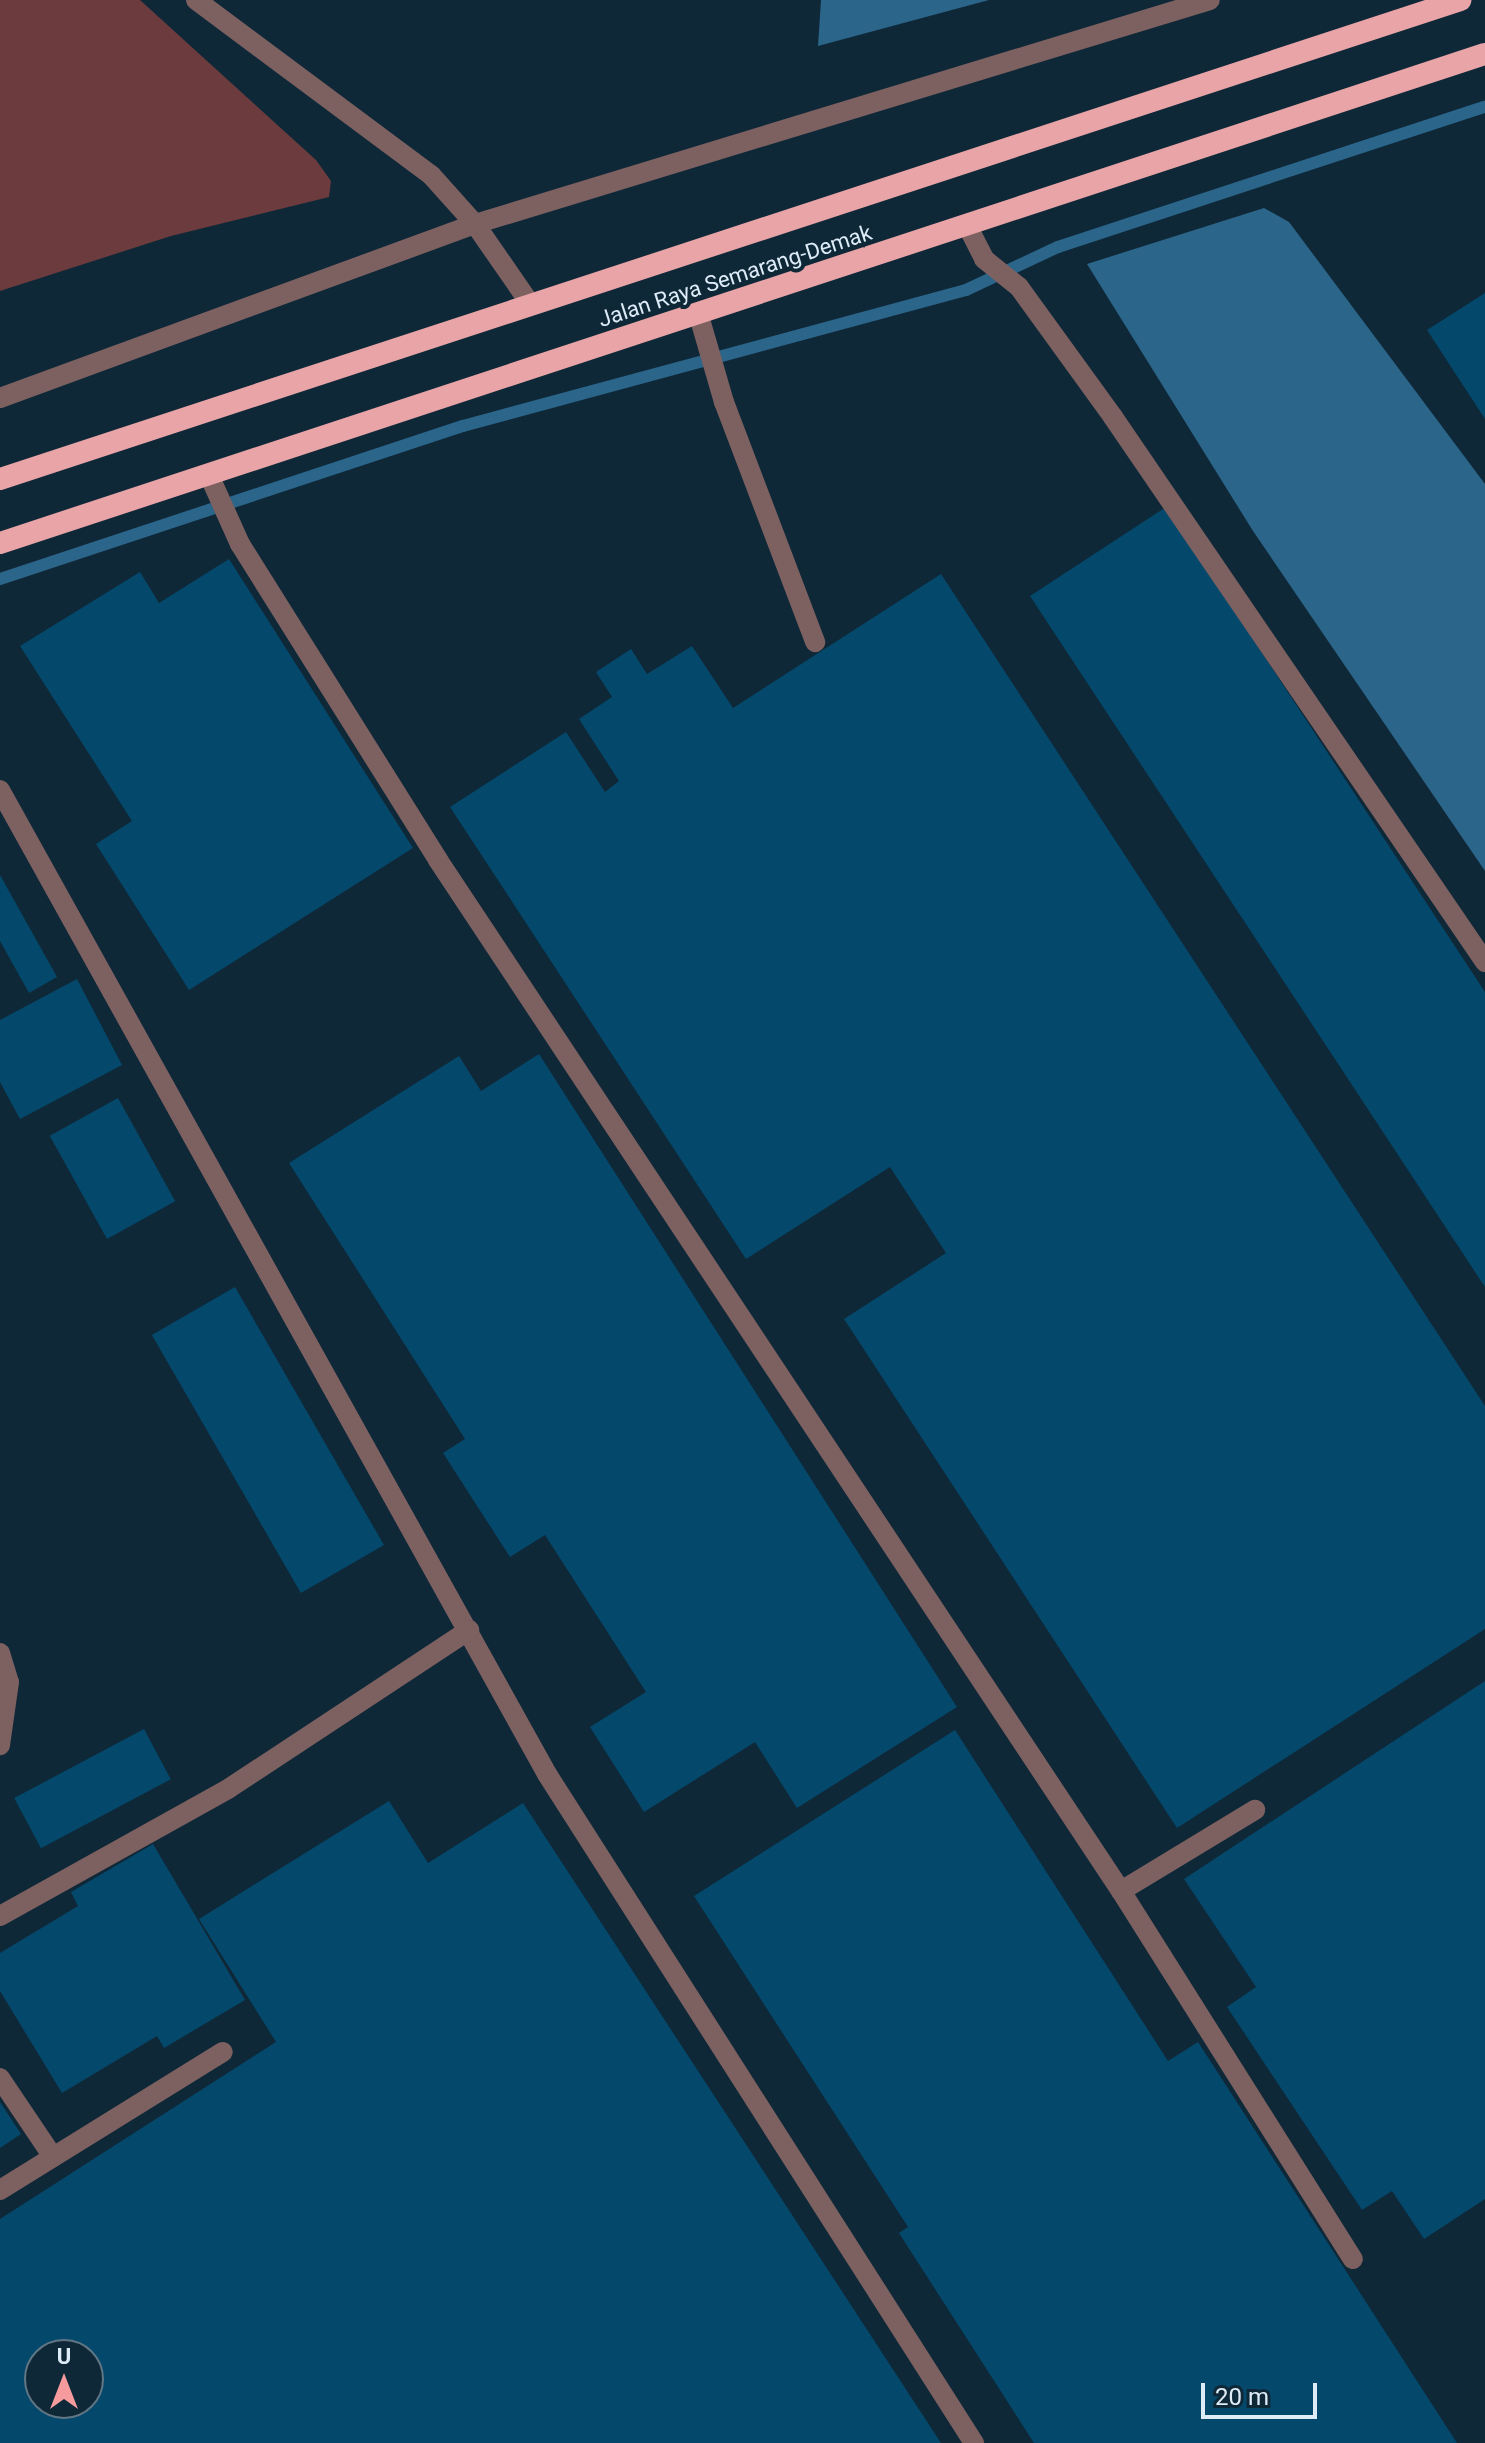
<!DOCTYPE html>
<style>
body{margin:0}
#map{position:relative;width:1485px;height:2443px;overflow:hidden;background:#0f2838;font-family:Roboto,sans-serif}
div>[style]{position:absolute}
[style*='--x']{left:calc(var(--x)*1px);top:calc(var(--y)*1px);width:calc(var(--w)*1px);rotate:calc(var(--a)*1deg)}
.green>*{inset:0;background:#6b3b3d}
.water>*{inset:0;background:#2b658a}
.stream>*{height:12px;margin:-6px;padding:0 6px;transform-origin:6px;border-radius:6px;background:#2b658a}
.building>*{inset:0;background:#04486b;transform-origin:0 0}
.service>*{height:20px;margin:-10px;padding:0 10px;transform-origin:10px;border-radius:10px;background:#7d6060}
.minor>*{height:20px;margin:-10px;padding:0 10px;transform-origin:10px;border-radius:10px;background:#7d6060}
.trunk>*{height:22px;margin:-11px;padding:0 11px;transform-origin:11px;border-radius:11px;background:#e8a4a6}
span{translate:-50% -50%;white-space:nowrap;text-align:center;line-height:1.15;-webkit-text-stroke:8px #0f2838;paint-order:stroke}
.street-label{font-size:22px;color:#ddecf7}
.north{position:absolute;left:24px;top:2339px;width:80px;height:80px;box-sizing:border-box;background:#0f2838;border:2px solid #617684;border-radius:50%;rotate:0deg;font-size:22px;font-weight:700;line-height:32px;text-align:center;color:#ddecf7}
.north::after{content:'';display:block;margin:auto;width:28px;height:36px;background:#f59b9e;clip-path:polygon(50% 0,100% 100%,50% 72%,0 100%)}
.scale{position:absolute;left:1201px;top:2383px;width:116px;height:36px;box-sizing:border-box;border:4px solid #ddecf7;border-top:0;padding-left:10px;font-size:24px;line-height:28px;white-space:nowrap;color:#ddecf7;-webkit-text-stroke:6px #0f2838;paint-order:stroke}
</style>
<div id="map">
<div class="green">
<i style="clip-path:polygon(0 0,140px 0,316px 160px,331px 181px,329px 197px,171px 236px,0 291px)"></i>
</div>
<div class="water">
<i style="clip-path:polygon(821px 0,989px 0,818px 46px)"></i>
<i style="clip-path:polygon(1264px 208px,1289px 222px,1485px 484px,1485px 871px,1253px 531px,1087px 264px)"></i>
</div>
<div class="stream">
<i style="--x:0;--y:579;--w:488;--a:-18.3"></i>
<i style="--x:463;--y:426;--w:521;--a:-15.13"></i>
<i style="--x:966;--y:290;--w:102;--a:-25.1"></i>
<i style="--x:1058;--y:247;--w:449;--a:-18.2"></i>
</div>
<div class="building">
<i style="clip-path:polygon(1485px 293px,1485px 419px,1427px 330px)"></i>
<i style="clip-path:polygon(1166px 507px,1485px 992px,1485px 1287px,1030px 596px)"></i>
<i style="clip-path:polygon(229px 559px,413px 848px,189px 990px,96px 844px,132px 821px,20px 646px,140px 572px,159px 603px)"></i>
<i style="clip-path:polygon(941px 574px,1485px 1406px,1485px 1629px,1177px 1828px,844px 1319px,946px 1253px,890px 1167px,746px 1259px,450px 807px,566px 732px,605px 792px,619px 781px,579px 719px,612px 697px,596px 672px,631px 649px,647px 674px,692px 646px,733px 708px)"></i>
<i style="clip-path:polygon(0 875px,57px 977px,29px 993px,0 941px)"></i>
<i style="clip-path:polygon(77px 979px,122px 1065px,20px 1119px,0 1082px,0 1020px)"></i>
<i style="clip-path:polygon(539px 1054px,957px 1707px,797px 1808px,755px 1742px,644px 1812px,590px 1727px,646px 1692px,545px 1535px,510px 1557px,443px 1453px,465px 1439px,289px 1163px,459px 1056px,481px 1091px)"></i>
<i style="left:118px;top:1098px;width:118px;height:78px;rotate:61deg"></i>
<i style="left:235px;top:1287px;width:298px;height:96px;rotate:60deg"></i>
<i style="clip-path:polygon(1485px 1681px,1485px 2199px,1424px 2239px,1392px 2191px,1362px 2210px,1227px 2007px,1256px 1987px,1184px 1879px)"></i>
<i style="left:144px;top:1729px;width:57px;height:147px;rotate:62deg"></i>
<i style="clip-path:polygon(955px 1730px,1168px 2061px,1198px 2042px,1457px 2443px,1034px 2443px,899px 2233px,908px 2227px,694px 1896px)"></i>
<i style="clip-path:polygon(evenodd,389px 1801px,428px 1863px,523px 1803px,941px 2443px,0 2443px,0 2219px,276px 2042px,199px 1919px,389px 1801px,40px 2355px,88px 2355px,88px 2403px,40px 2403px,40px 2355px)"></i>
<i style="clip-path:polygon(153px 1844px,245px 2000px,164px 2048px,157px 2036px,62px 2093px,0 1991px,0 1953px,78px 1906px,71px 1892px)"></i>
<i style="clip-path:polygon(0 2102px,21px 2134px,0 2148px)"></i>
</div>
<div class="service">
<i style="--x:196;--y:0;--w:293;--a:36.7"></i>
<i style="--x:431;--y:175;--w:66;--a:48.1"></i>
<i style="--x:968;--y:227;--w:36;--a:63"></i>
<i style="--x:984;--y:259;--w:45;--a:38.7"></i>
<i style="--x:1019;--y:287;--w:160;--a:54.1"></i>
<i style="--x:1113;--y:417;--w:660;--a:55.68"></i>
<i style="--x:699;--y:316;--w:90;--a:73.8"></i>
<i style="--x:724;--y:402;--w:257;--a:69.2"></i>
<i style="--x:209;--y:475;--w:76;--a:65.8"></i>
<i style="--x:240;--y:544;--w:373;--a:57.9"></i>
<i style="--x:438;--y:860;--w:1237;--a:56.48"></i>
<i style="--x:1121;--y:1891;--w:435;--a:57.8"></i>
<i style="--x:0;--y:790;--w:1126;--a:60.93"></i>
<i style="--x:547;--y:1774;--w:794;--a:57.45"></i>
<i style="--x:0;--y:1653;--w:30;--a:73"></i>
<i style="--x:9;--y:1682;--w:64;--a:98.1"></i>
<i style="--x:1121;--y:1891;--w:157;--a:-31.2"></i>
<i style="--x:0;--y:1916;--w:261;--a:-29.1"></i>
<i style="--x:228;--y:1789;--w:289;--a:-33.4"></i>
<i style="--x:0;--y:2078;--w:95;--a:56.1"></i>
<i style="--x:0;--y:2190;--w:262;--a:-31.8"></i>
</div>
<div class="minor">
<i style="--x:475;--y:224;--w:98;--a:55.3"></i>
<i style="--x:0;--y:398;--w:506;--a:-20.12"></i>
<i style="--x:475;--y:224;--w:768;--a:-16.95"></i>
</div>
<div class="trunk">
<i style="--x:0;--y:479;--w:1537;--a:-18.16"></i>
<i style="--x:0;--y:543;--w:1563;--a:-18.23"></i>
</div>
<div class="street-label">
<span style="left:735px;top:276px;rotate:-18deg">Jalan Raya Semarang-Demak</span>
</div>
<div class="north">U</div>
<div class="scale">20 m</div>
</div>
